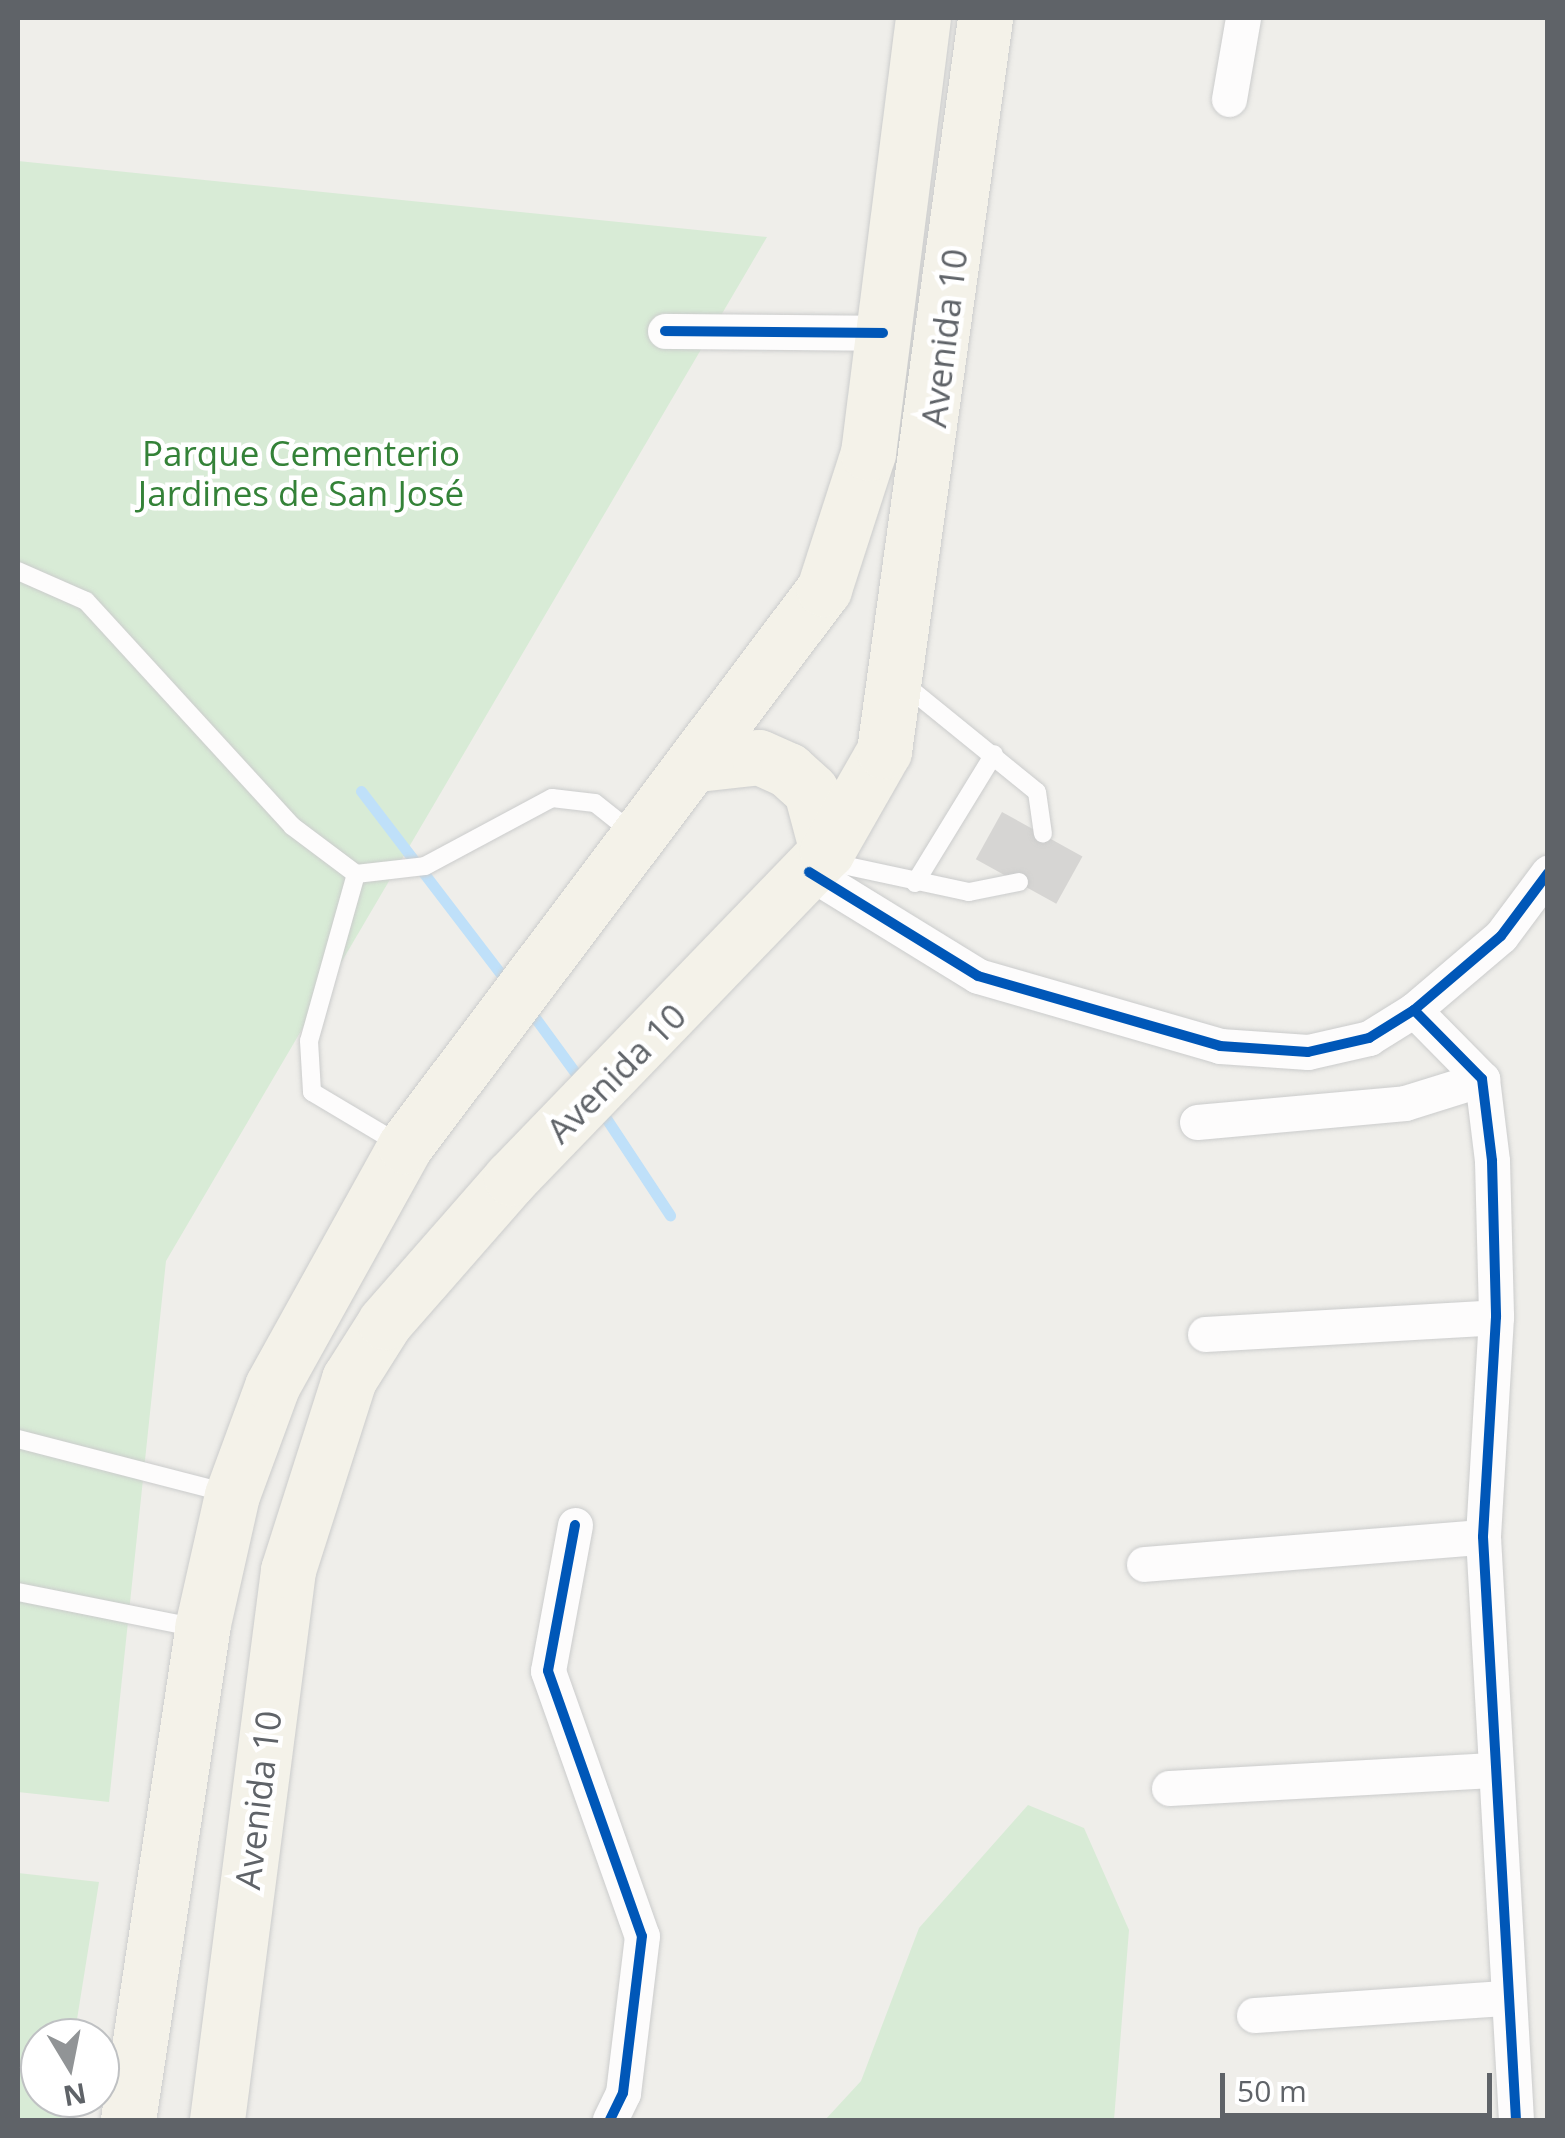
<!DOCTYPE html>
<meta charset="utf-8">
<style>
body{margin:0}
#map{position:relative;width:1565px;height:2138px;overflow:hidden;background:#efeeea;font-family:"Open Sans",sans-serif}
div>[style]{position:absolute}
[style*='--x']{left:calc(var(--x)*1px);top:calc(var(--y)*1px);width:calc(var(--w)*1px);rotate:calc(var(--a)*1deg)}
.green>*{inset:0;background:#d8ebd6}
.stream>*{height:11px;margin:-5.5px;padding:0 5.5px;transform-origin:5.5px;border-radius:5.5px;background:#bfe0f9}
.building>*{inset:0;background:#d6d5d3;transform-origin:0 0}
.roads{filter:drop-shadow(0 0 2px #cbcccc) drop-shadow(0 0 2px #cbcccc)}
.service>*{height:18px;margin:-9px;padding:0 9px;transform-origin:9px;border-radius:9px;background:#fdfcfc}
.minor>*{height:35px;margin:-17.5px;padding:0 17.5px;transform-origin:17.5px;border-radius:17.5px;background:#fdfcfc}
.primary>*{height:55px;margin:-27.5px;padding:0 27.5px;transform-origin:27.5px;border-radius:27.5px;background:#f4f2e9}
.cycleway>*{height:10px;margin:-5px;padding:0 5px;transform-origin:5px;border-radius:5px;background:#0057b8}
span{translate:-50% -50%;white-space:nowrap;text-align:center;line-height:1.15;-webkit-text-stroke:9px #fff;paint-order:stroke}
.street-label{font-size:35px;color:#5f6368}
.park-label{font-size:35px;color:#348238}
.frame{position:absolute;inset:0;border:20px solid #5f6368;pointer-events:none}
.north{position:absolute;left:20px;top:2018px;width:100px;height:100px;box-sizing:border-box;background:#fff;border:2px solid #bfc1c3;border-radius:50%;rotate:170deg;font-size:28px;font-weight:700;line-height:40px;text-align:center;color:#5f6368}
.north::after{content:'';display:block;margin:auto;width:35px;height:45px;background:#919496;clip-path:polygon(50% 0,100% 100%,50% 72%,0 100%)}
.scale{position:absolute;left:1220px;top:2073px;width:272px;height:45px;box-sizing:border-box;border:5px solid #5f6368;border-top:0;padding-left:12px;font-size:30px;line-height:35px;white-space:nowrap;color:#5f6368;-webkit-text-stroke:8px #fff;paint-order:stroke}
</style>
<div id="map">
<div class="green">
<i style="clip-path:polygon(18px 161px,767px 237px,166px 1261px,109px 1802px,18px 1792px)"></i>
<i style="clip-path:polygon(1028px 1805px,1084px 1828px,1129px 1930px,1114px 2120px,825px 2120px,861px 2081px,919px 1928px)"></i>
<i style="clip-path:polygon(18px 1873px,99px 1882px,74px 2038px,40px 2038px,40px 2098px,64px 2098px,61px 2120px,18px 2120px)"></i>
</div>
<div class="stream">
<i style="--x:361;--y:791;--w:240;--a:52.6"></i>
<i style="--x:528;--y:1008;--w:92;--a:53.9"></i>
<i style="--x:598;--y:1106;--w:131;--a:56.6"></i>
</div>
<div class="building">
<i style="left:1002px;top:812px;width:92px;height:54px;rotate:29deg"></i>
</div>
<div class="roads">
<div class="service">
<i style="--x:18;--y:571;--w:74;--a:23.8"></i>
<i style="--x:86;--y:601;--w:305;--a:47.5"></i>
<i style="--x:292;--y:826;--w:80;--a:36.9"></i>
<i style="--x:356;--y:874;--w:69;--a:-6.6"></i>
<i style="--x:425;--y:866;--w:144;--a:-28.2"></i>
<i style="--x:552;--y:798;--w:43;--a:6.6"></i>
<i style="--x:595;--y:803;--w:50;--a:38.5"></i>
<i style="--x:904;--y:684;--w:171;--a:39.1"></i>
<i style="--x:1037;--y:792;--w:42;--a:81.9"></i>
<i style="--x:829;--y:862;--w:143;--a:12.1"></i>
<i style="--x:969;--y:892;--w:51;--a:-11.3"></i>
<i style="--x:356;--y:874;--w:173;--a:105.7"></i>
<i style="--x:309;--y:1041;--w:51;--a:86.6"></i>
<i style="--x:312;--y:1092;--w:104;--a:30.8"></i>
<i style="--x:915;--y:883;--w:151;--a:-58.5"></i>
<i style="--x:18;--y:1439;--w:216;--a:14.5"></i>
<i style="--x:18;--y:1592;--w:184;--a:11.3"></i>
</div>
<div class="minor">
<i style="--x:1229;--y:99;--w:82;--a:-80.2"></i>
<i style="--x:665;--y:331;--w:218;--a:0.5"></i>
<i style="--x:809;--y:872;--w:198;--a:31.6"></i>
<i style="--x:978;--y:976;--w:252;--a:16.1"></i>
<i style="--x:1220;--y:1046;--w:88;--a:3.9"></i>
<i style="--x:1308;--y:1052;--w:63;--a:-12.9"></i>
<i style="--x:1369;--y:1038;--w:53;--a:-31.9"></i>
<i style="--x:1414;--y:1010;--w:114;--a:-40.4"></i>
<i style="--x:1501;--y:936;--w:79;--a:-53.3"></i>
<i style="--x:1414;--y:1010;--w:97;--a:45.4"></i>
<i style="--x:1482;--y:1079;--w:83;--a:83"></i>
<i style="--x:1492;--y:1161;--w:156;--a:88.5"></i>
<i style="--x:1496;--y:1317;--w:220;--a:93.4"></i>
<i style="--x:1483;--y:1537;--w:584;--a:86.76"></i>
<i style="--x:1197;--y:1122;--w:209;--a:-5.2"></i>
<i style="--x:1405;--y:1103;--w:81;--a:-17.3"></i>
<i style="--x:1205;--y:1334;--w:291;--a:-3.3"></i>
<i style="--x:575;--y:1525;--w:148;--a:100.5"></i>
<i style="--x:548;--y:1671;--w:281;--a:70.5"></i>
<i style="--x:642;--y:1936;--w:158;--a:96.9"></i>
<i style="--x:623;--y:2093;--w:30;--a:116"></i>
<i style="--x:1144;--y:1564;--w:340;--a:-4.6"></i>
<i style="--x:1169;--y:1788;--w:324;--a:-3.2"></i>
<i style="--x:1254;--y:2015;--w:251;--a:-3.9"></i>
</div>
<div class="primary">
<i style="--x:698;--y:764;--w:61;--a:-6.5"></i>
<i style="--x:759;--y:757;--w:32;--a:24"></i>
<i style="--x:788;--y:770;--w:31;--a:42"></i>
<i style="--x:811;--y:791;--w:62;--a:75.1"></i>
<i style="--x:128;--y:2120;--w:498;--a:-81.4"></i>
<i style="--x:202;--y:1628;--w:136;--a:-77.3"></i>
<i style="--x:232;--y:1495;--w:116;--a:-69.8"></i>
<i style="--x:272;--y:1386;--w:274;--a:-61"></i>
<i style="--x:405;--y:1146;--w:697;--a:-53.05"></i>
<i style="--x:824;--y:589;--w:143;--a:-72.1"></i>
<i style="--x:868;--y:453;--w:438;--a:-82.8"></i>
<i style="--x:217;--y:2120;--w:555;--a:-82.64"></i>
<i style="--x:288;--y:1570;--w:201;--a:-72.3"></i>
<i style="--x:349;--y:1379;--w:67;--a:-57.7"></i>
<i style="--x:385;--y:1322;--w:191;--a:-48.8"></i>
<i style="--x:511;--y:1178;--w:455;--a:-46"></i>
<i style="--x:827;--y:851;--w:115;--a:-60.3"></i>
<i style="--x:884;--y:751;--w:740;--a:-82.15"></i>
</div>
</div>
<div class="cycleway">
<i style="--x:665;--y:331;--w:218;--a:0.5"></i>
<i style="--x:809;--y:872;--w:198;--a:31.6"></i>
<i style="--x:978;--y:976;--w:252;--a:16.1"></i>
<i style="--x:1220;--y:1046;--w:88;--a:3.9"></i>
<i style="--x:1308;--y:1052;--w:63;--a:-12.9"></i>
<i style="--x:1369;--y:1038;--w:53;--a:-31.9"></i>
<i style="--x:1414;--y:1010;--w:114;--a:-40.4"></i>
<i style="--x:1501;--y:936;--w:79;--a:-53.3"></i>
<i style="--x:1414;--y:1010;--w:97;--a:45.4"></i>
<i style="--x:1482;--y:1079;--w:83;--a:83"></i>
<i style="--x:1492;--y:1161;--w:156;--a:88.5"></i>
<i style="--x:1496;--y:1317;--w:220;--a:93.4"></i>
<i style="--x:1483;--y:1537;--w:584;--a:86.76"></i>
<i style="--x:575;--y:1525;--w:148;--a:100.5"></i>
<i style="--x:548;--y:1671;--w:281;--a:70.5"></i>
<i style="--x:642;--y:1936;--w:158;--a:96.9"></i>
<i style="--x:623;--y:2093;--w:30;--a:116"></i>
</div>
<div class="street-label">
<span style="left:944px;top:338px;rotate:-83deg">Avenida 10</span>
<span style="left:616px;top:1073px;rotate:-45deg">Avenida 10</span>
<span style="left:258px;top:1800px;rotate:-83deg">Avenida 10</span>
</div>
<div class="park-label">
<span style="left:301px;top:473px">Parque Cementerio<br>Jardines de San José</span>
</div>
<div class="frame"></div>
<div class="north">N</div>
<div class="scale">50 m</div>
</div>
